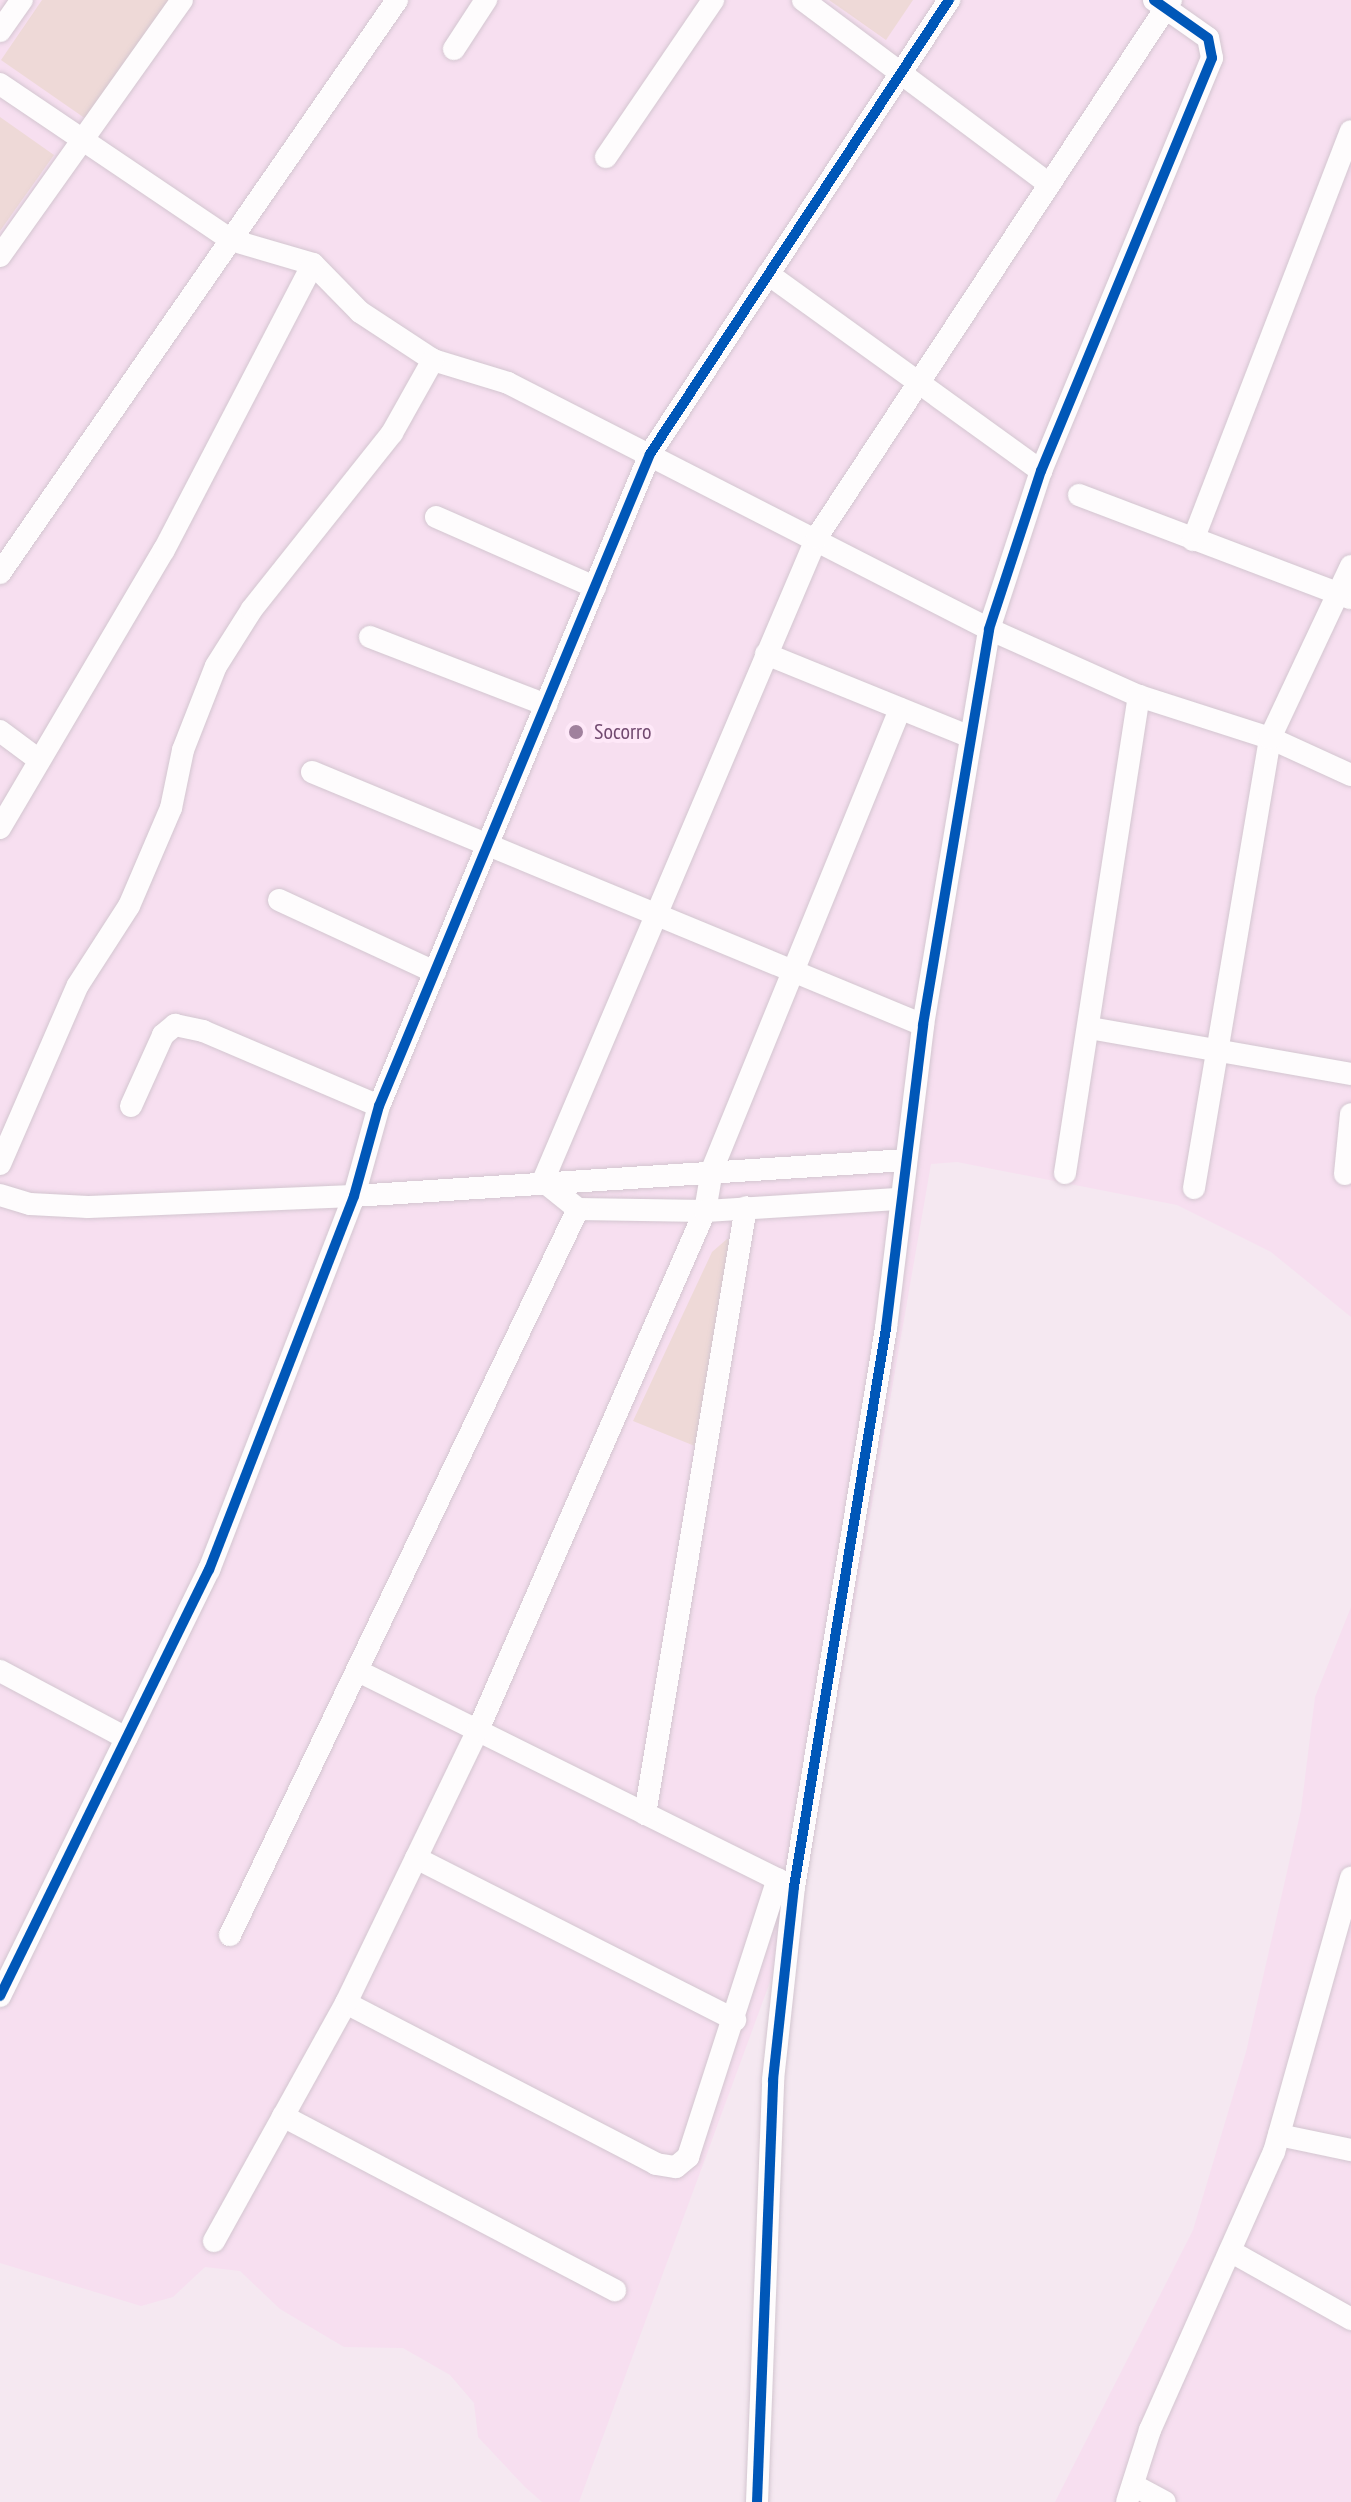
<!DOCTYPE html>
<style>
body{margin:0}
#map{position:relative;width:1351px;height:2502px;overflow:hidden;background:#f5e8f1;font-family:"PT Sans Narrow",sans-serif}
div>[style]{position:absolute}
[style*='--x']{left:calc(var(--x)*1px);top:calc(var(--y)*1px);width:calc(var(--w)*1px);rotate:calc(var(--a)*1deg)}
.residential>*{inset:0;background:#f7dff0}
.green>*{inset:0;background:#eed9d7}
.roads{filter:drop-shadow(0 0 2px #d3c6d0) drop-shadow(0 0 2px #d3c6d0)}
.street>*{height:22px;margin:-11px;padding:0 11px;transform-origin:11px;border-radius:11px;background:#fefcfd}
.cycleway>*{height:10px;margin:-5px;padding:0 5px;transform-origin:5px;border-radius:5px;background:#0057b8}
.dots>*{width:22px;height:22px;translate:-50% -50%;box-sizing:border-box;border:4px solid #fee8f8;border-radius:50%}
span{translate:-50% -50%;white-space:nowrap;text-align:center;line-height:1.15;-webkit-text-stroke:8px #fee8f8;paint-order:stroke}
.poi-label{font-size:22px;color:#724a70}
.left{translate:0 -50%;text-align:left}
</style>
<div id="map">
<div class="residential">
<i style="clip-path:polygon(0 0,1351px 0,1351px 1317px,1271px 1252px,1177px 1205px,957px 1162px,931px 1164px,806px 1884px,579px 2502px,542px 2502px,525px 2487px,478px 2437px,474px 2403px,450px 2375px,403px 2348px,344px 2347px,280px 2309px,240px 2271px,205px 2267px,173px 2297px,141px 2306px,0 2263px)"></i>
<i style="clip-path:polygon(1351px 1607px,1351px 2502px,1055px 2502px,1193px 2230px,1246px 2052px,1301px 1810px,1315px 1697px)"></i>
</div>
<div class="green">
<i style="clip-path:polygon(42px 0,169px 0,86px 119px,1px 60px)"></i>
<i style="clip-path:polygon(829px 0,913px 0,886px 40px)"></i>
<i style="clip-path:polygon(0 117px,54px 155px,0 231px)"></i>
<i style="clip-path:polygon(727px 1239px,735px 1241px,712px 1453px,633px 1421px,712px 1252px)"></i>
</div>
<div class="roads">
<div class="street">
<i style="--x:803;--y:0;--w:306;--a:36.8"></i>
<i style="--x:0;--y:31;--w:38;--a:-55"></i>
<i style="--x:454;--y:49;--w:59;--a:-56.9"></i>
<i style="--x:0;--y:84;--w:279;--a:34"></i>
<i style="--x:231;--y:240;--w:85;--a:16.3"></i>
<i style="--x:313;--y:264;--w:67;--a:45.6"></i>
<i style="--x:360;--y:312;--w:87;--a:33.3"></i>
<i style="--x:433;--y:360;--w:78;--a:17"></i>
<i style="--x:508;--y:383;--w:540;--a:27.09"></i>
<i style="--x:989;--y:629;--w:164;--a:24.1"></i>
<i style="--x:1139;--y:696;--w:138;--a:17.8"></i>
<i style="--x:1270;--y:738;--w:89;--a:24.6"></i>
<i style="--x:606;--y:157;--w:190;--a:-55.7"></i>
<i style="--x:0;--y:256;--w:314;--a:-54.6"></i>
<i style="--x:768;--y:274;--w:337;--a:35.8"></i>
<i style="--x:1079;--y:495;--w:290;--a:20.8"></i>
<i style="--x:436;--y:517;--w:174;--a:23.8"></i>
<i style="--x:1193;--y:540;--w:438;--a:-68.9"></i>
<i style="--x:0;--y:573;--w:697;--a:-55.28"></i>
<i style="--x:370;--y:637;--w:189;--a:21.1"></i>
<i style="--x:766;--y:654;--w:220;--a:22.1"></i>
<i style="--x:0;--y:731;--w:49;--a:36.6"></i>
<i style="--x:312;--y:772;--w:661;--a:22.49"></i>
<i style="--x:0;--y:828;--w:323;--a:-59.5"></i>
<i style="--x:164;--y:550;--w:322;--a:-62.5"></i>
<i style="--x:279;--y:900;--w:172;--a:24.8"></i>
<i style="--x:1090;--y:1028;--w:265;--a:10"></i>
<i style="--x:131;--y:1106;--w:78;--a:-65.7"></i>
<i style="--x:163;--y:1035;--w:16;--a:-40"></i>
<i style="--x:175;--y:1025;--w:29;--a:12"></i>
<i style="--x:203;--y:1031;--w:191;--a:23.1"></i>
<i style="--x:0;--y:1164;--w:195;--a:-66.5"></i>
<i style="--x:78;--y:985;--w:94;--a:-57.2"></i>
<i style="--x:129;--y:906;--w:107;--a:-66.8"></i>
<i style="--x:171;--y:808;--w:59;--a:-78.3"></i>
<i style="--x:183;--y:750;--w:90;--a:-68.6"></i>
<i style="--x:216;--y:666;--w:67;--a:-57.7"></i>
<i style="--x:252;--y:609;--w:225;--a:-51.5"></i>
<i style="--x:392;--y:433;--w:84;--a:-60.7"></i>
<i style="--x:1065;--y:1173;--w:483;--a:-81.2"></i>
<i style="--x:1345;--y:1174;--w:60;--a:-84.3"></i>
<i style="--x:543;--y:1181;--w:700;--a:-66.95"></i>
<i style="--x:817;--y:537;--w:643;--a:-56.61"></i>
<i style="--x:543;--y:1181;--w:45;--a:38.7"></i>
<i style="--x:578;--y:1209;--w:127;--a:0.9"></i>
<i style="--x:705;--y:1211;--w:42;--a:-80.3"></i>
<i style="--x:712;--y:1170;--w:498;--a:-67.8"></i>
<i style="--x:1194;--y:1188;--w:456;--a:-80.4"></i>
<i style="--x:1270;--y:738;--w:190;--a:-64.8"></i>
<i style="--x:0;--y:1195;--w:31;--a:17"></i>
<i style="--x:30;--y:1204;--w:58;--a:3"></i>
<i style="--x:88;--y:1207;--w:266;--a:-2.4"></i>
<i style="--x:354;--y:1196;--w:553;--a:-3.73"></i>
<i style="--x:0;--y:1671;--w:143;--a:28"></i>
<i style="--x:358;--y:1671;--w:482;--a:26.4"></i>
<i style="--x:645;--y:1814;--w:615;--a:-80.55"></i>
<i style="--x:416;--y:1858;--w:358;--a:26.9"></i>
<i style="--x:230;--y:1935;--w:805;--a:-64.39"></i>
<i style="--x:0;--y:1996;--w:475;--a:-63.9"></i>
<i style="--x:209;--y:1570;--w:401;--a:-68.8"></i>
<i style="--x:354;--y:1196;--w:93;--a:-74.5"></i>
<i style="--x:379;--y:1106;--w:706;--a:-67.43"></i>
<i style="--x:650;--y:454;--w:544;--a:-56.63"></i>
<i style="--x:346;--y:2003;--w:349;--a:27.4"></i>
<i style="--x:656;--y:2164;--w:20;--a:9"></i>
<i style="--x:676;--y:2167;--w:16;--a:-40"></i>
<i style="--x:688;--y:2157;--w:292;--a:-72.1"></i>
<i style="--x:283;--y:2116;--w:375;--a:27.7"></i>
<i style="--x:1279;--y:2135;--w:74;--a:11.8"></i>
<i style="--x:214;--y:2241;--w:272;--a:-61"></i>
<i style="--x:346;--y:2003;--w:303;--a:-64.2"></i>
<i style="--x:478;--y:1730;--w:566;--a:-66.38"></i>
<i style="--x:705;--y:1211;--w:193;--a:-3.6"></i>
<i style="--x:1230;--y:2251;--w:139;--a:29.3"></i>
<i style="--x:1133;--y:2485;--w:36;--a:28"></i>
<i style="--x:757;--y:2502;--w:422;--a:-87.8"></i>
<i style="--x:773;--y:2080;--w:194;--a:-83.8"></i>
<i style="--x:794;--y:1887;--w:567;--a:-80.65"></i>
<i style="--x:886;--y:1328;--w:305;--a:-83"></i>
<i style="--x:923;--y:1025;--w:401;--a:-80.5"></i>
<i style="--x:989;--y:629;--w:166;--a:-71.8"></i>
<i style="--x:1041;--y:471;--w:447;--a:-67.5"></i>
<i style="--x:1212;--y:58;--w:20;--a:-101"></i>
<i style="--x:1208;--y:38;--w:66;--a:-144.9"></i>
<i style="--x:1127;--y:2502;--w:76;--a:-72.3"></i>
<i style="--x:1150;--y:2430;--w:304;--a:-66"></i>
<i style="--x:1274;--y:2152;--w:285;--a:-74.3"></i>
</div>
</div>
<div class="cycleway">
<i style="--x:0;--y:1996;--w:475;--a:-63.9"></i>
<i style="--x:209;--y:1570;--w:401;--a:-68.8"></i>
<i style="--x:354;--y:1196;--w:93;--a:-74.5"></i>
<i style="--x:379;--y:1106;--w:706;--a:-67.43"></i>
<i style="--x:650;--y:454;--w:544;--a:-56.63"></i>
<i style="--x:757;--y:2502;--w:422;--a:-87.8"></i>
<i style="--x:773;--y:2080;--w:194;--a:-83.8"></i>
<i style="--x:794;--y:1887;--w:567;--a:-80.65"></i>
<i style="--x:886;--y:1328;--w:305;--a:-83"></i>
<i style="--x:923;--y:1025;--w:401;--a:-80.5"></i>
<i style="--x:989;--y:629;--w:166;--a:-71.8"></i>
<i style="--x:1041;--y:471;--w:447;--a:-67.5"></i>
<i style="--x:1212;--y:58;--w:20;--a:-101"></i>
<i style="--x:1208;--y:38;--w:66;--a:-144.9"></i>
</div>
<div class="dots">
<i style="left:576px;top:732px;background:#a0819d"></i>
</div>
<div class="poi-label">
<span class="left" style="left:594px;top:732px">Socorro</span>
</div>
</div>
